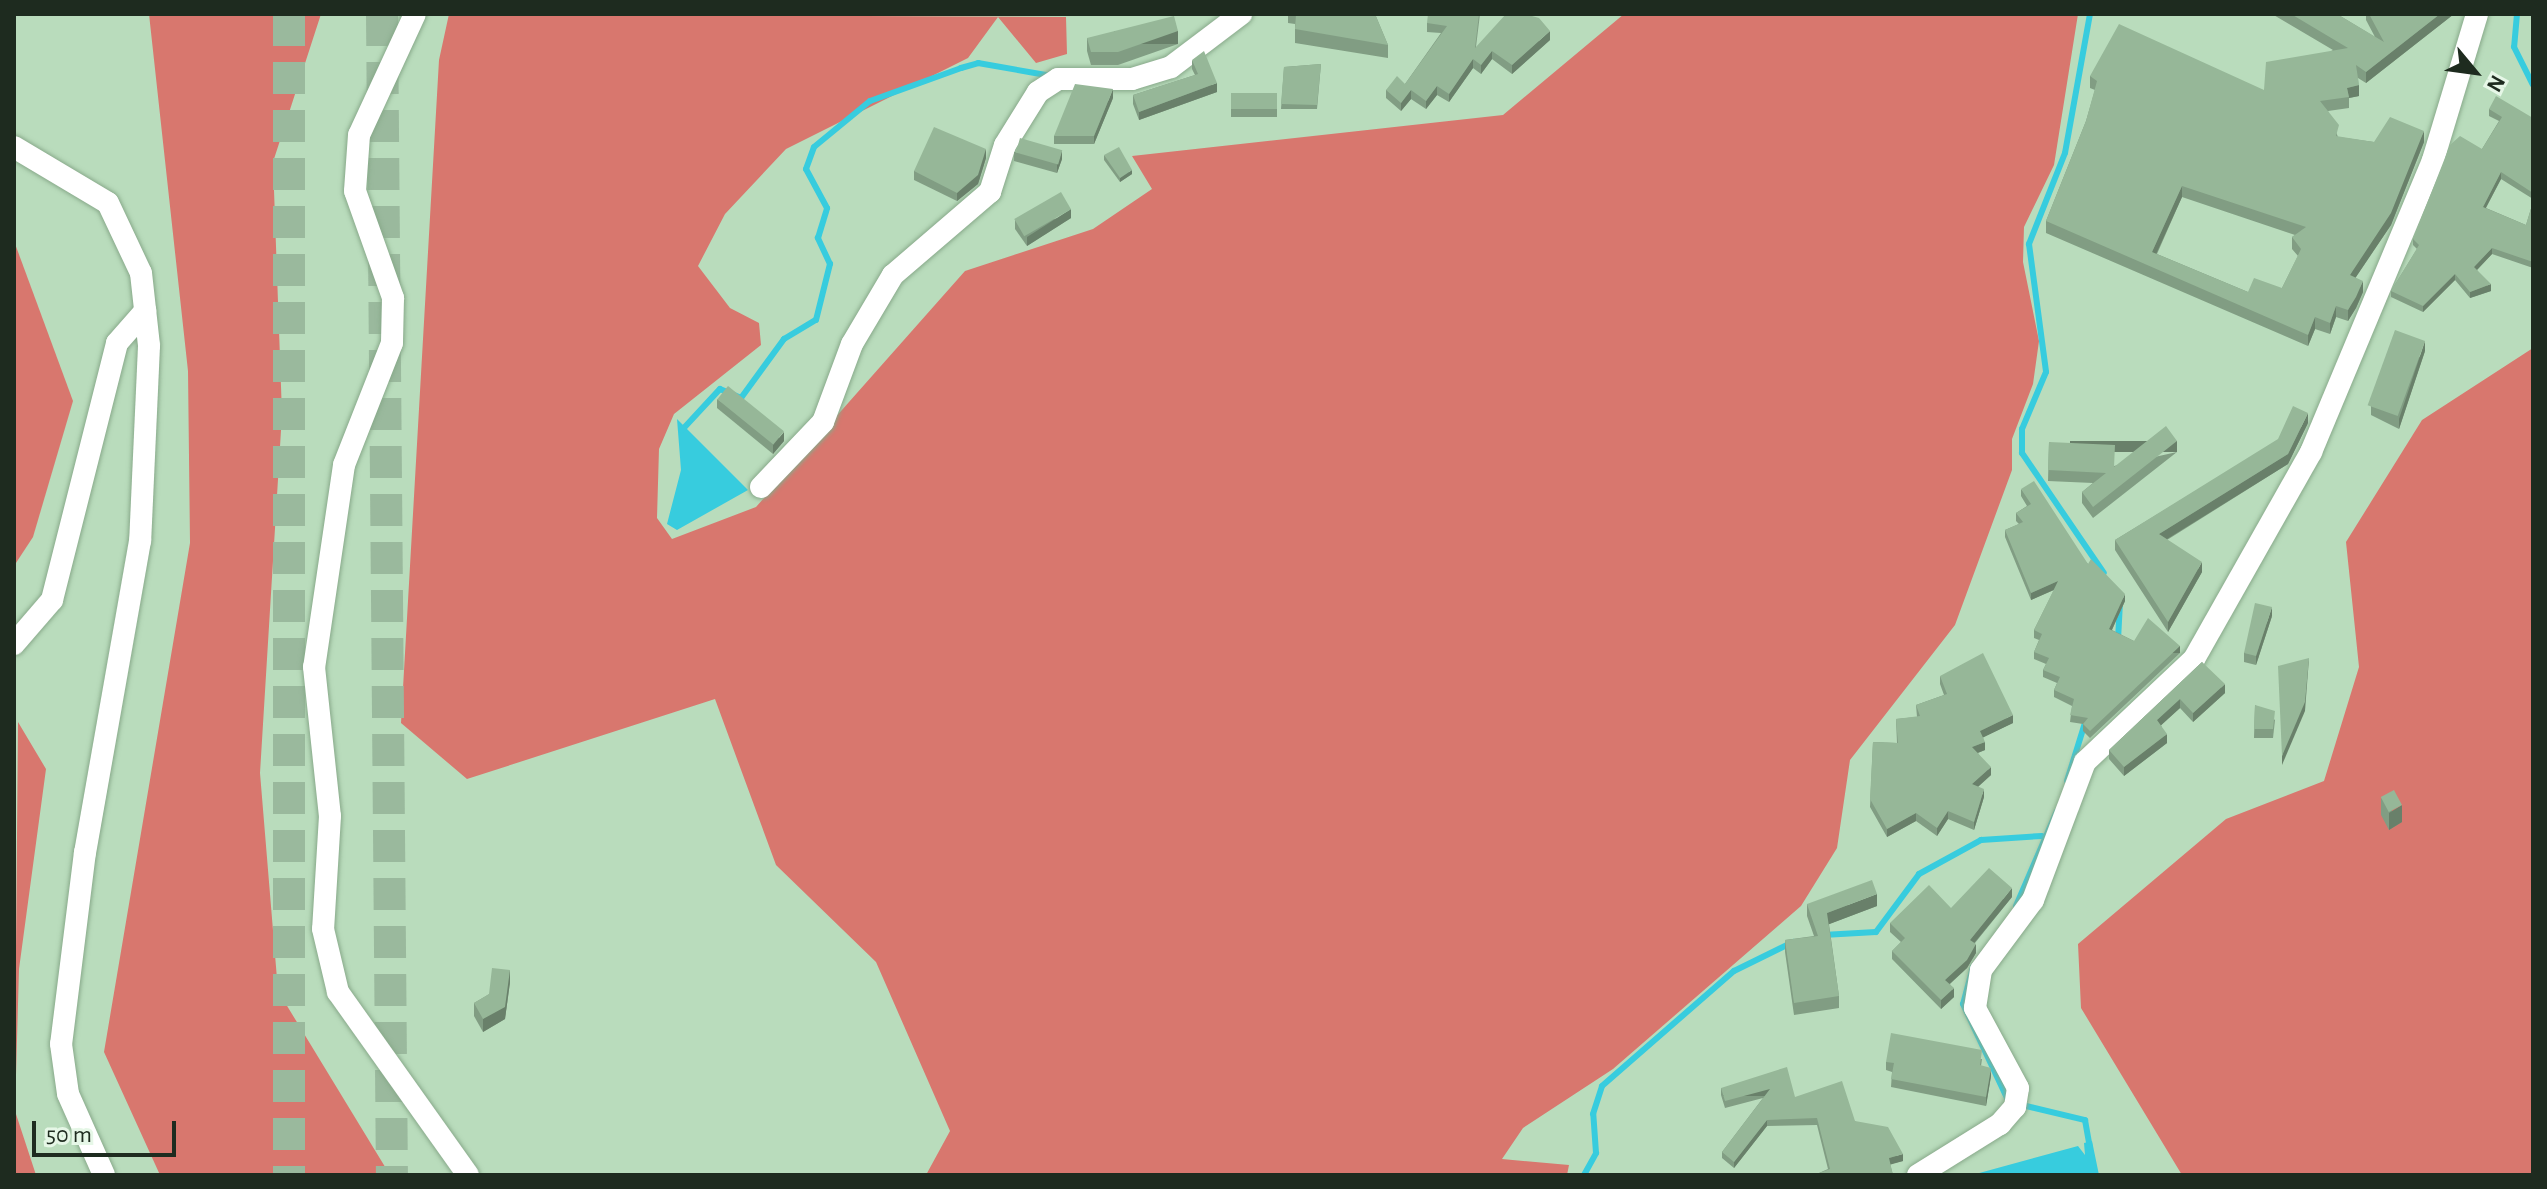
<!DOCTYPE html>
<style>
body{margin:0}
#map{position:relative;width:2547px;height:1189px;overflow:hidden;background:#b9dcbc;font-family:"Alegreya Sans",sans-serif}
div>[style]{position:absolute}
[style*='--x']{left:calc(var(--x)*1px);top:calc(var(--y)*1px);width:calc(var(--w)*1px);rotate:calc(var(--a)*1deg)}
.forest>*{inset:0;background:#d8776e}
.water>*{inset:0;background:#37ccde}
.stream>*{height:6px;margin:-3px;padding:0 3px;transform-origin:3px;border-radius:3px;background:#37ccde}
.highway-tunnel>*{height:32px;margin-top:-16px;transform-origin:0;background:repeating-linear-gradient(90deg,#9ab99d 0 32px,transparent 0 48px)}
.roads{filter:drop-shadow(0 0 2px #88a98a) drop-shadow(0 0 2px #88a98a)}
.minor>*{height:22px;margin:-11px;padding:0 11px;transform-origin:11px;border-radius:11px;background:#fff}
.wall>*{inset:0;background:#819d83;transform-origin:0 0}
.shaded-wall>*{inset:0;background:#69806a;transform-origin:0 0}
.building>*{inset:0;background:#96b798;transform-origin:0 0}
span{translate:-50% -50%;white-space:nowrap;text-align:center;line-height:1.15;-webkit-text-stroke:6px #e6f7e7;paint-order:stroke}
.frame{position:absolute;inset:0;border:16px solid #1e2b1f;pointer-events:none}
.north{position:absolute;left:2435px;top:32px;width:80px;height:80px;-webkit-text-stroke:6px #e6f7e7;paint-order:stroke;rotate:119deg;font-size:22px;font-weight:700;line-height:32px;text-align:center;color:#1e2b1f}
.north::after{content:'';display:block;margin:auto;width:28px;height:36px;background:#1e2b1f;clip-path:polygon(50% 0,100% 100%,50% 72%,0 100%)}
.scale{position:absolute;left:32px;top:1121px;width:144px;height:36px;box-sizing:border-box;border:4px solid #1e2b1f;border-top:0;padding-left:10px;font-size:24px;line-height:28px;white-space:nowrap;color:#1e2b1f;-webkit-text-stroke:6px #e6f7e7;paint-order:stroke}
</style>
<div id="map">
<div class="forest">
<i style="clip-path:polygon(149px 14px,321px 14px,273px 162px,282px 414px,260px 773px,278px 991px,390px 1175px,160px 1175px,104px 1052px,190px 543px,188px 371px)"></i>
<i style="clip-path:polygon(449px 14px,1066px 17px,1067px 54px,1036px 63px,998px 17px,968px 58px,786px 149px,725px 214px,698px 266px,730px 308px,759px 323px,761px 345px,674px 414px,659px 449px,657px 518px,672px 539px,756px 507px,965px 271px,1093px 229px,1152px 189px,1132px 156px,1503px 115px,1624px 14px,2078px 14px,2054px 165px,2024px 227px,2023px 262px,2039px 341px,2033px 384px,2012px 439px,2012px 470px,1955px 625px,1850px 760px,1837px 848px,1801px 906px,1613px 1069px,1523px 1128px,1502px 1159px,1569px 1165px,1567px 1175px,926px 1175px,950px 1131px,876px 962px,776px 865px,715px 699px,467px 779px,401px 723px,439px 60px)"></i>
<i style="clip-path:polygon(14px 241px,73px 401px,33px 537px,14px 566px)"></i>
<i style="clip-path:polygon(2533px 348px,2533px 1175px,2182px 1175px,2081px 1008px,2078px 944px,2226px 819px,2324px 781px,2359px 667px,2346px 542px,2422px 420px)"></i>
<i style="clip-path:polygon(18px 722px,46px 769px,19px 969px,15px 1111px,36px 1175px,14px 1175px)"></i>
</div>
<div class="water">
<i style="clip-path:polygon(677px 419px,748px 490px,677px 530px,667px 524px,681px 470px)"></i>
<i style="clip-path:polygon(2092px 1141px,2099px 1175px,1972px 1175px,2078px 1146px,2085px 1155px,2084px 1143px)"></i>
</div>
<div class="stream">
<i style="--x:2090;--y:14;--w:141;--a:100.2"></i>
<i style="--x:2065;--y:153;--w:98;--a:111.6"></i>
<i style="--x:2029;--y:244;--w:129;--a:82.4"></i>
<i style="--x:2046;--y:372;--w:62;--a:112.8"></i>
<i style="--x:2022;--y:429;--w:24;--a:90"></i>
<i style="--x:2022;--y:453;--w:145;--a:55.7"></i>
<i style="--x:2517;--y:14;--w:33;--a:95"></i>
<i style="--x:2514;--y:47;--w:42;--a:63.4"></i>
<i style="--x:682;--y:430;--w:56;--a:-47.2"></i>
<i style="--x:720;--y:389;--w:23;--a:23"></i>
<i style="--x:741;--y:398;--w:73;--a:-53.9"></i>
<i style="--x:784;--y:339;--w:37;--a:-31"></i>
<i style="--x:816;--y:320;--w:58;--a:-76"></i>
<i style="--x:830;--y:264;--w:29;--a:-115"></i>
<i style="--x:818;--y:238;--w:31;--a:-73"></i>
<i style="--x:827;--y:208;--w:44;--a:-118.3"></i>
<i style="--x:806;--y:169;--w:23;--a:-70"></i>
<i style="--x:814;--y:147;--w:72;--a:-39.4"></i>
<i style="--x:870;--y:101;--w:97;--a:-19.9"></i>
<i style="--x:961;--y:68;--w:18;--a:-16"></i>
<i style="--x:978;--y:63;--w:69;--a:10"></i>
<i style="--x:2118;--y:640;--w:36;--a:-87"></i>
<i style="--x:2067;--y:781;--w:61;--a:-72.8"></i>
<i style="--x:2016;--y:906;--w:103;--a:-66.7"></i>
<i style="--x:1823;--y:935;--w:53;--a:-3.2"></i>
<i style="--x:1876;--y:932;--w:72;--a:-53.4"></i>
<i style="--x:1919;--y:874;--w:71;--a:-28.7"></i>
<i style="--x:1981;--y:840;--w:61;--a:-3.8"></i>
<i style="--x:1973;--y:967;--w:38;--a:105"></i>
<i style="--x:1963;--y:1004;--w:106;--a:64.9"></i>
<i style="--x:2022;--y:1105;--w:65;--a:13.4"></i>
<i style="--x:2085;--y:1120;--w:27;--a:80"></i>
<i style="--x:1584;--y:1175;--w:25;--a:-61"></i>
<i style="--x:1596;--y:1153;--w:39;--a:-94"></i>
<i style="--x:1593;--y:1114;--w:29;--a:-72"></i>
<i style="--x:1602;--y:1086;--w:175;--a:-41.1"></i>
<i style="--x:1734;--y:971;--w:66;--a:-26.2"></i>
</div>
<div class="highway-tunnel">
<i style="--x:289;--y:14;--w:1161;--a:90"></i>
<i style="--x:382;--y:14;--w:1161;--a:89.51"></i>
</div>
<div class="roads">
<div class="minor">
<i style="--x:415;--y:14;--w:133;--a:114.8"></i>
<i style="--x:359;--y:135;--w:56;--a:94.1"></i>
<i style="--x:355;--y:191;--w:114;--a:70.4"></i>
<i style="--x:393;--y:298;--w:45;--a:91.3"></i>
<i style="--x:392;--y:343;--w:131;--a:111.5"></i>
<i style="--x:344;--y:465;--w:204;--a:98.4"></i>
<i style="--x:314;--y:667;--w:150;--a:83.9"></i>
<i style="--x:330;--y:816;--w:113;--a:93.5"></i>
<i style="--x:323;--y:929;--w:65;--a:76.6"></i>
<i style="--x:338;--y:992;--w:224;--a:54.6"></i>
<i style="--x:14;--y:147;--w:109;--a:30.8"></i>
<i style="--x:108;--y:203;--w:77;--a:64.8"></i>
<i style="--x:141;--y:273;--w:73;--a:83.7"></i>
<i style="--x:149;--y:346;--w:195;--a:92.6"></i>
<i style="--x:140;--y:541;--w:316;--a:100"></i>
<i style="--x:85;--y:852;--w:193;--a:97.1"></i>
<i style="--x:61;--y:1044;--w:50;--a:82"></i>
<i style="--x:68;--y:1094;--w:89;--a:66"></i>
<i style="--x:761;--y:487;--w:90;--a:-46.4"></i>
<i style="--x:823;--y:422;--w:83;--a:-69.6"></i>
<i style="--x:852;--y:344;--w:80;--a:-59.3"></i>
<i style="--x:893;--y:275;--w:128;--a:-40.6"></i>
<i style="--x:990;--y:192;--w:49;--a:-72.3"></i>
<i style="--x:1005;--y:145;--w:62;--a:-58.1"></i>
<i style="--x:1038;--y:92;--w:24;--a:-33"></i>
<i style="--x:1058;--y:79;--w:74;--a:0"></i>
<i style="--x:1132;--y:79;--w:41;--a:-17.1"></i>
<i style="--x:1171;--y:67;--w:88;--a:-37.1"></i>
<i style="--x:14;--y:644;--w:58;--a:-49.2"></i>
<i style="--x:52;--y:600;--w:265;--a:-75.8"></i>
<i style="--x:117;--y:343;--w:43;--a:-48.8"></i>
<i style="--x:1918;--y:1175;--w:97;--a:-31.9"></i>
<i style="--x:2000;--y:1124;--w:23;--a:-49"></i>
<i style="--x:2015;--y:1107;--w:19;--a:-81"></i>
<i style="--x:2018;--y:1088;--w:91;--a:-118.3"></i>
<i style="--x:1975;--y:1008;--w:38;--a:-81"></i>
<i style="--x:1981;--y:970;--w:87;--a:-53.4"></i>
<i style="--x:2033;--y:900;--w:147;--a:-69.4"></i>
<i style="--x:2085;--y:762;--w:150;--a:-43.4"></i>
<i style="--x:2194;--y:659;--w:238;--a:-60.5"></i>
<i style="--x:2311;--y:452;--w:316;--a:-67.3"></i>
<i style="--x:2433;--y:160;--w:152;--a:-73.2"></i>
</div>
</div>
<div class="wall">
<i style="clip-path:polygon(1288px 14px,1375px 14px,1388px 45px,1388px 58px,1295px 43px,1295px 24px,1288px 23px)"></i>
<i style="clip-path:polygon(1480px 14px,1476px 47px,1550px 40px,1512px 74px,1492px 59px,1481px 74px,1473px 68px,1449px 102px,1437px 95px,1426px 109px,1411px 99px,1401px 111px,1386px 98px,1386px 90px,1405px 84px,1441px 33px,1427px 32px,1427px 23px)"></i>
<i style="clip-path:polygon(evenodd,2272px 14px,2337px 14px,2375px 37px,2366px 20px,2366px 14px,2454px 14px,2366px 83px,2358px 78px,2359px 96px,2349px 98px,2349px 108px,2328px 111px,2338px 137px,2374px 142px,2424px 142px,2391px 225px,2355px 278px,2363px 292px,2356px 308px,2348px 321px,2336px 317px,2330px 334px,2315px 329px,2308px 346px,2046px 233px,2046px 221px,2086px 121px,2095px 90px,2090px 88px,2090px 76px,2264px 90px,2333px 50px,2272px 14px,2182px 197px,2295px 235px,2292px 237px,2292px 249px,2298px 256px,2282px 288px,2248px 292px,2157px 254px,2182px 197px)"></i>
<i style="clip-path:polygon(1087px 38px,1178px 44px,1118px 65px,1091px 65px,1087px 51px)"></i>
<i style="clip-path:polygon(1192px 60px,1217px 92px,1139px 120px,1133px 104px,1133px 95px,1195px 75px,1192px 69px)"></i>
<i style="clip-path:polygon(1321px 64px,1317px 109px,1281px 109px,1284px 67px)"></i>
<i style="left:1277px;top:93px;width:24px;height:46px;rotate:90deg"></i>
<i style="clip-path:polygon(1113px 98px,1094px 144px,1054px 144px,1054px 136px)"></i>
<i style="clip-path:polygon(2489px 109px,2533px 118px,2533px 199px,2501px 179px,2486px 208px,2526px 225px,2533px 202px,2533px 268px,2492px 254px,2477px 270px,2491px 291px,2470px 298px,2455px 280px,2423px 312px,2391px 297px,2391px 291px,2417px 249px,2413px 245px,2413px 239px,2482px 149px,2499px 121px,2489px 116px)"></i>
<i style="clip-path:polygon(1014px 152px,1062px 159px,1057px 173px,1014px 161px)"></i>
<i style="clip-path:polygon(1104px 155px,1132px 174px,1120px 182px,1104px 160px)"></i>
<i style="clip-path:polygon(986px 158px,978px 184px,957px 201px,914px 180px,914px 171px)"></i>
<i style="clip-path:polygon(1071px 218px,1027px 246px,1015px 229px,1015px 220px)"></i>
<i style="clip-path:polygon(2425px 351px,2399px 429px,2371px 415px,2371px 406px)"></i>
<i style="clip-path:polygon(717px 399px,784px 441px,773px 454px,717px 408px)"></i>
<i style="clip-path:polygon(2308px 423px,2288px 464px,2167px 540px,2202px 572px,2168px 632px,2115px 550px,2115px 540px)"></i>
<i style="clip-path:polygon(2049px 442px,2114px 466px,2177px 452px,2093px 518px,2082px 503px,2082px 492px,2093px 483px,2048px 481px)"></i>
<i style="clip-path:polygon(2021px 489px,2088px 564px,2125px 601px,2112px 630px,2134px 641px,2180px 653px,2090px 738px,2083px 731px,2083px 724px,2070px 722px,2072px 706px,2054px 697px,2054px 690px,2057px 683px,2043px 677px,2043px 670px,2046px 664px,2034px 659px,2034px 652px,2039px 640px,2034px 638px,2034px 630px,2054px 590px,2031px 600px,2005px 537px,2005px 530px,2019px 524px,2016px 521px,2016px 513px,2027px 506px,2021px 496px)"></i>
<i style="clip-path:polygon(2272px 616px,2256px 665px,2244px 662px,2244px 653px)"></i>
<i style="clip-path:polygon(2202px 662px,2225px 693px,2193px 722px,2180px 708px,2161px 725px,2167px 743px,2124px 776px,2109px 759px,2109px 750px)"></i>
<i style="clip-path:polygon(1940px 676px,2013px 723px,1983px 737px,1985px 750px,1978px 753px,1991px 775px,1978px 787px,1984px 797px,1974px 830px,1948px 819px,1937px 836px,1916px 821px,1887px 837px,1870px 807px,1873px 742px,1897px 743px,1896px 719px,1917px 717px,1916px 705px,1944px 695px,1940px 684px)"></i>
<i style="clip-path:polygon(2255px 705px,2275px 720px,2273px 738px,2254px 738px)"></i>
<i style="clip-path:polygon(2381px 798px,2402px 822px,2389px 830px,2381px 815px)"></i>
<i style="clip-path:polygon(2012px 897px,1975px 943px,1976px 953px,1967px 968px,1950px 984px,1954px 997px,1941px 1009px,1892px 959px,1892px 951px,1901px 942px,1890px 932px,1890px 923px)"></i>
<i style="clip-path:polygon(1807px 904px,1877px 906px,1829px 924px,1839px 996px,1839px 1008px,1794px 1015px,1785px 952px,1785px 940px,1814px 936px,1807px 916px)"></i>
<i style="clip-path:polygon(510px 982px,505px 1019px,483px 1032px,474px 1016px,474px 1003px)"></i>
<i style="clip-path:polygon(1982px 1059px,1981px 1066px,1991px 1076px,1986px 1106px,1891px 1087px,1892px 1072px,1886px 1070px,1886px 1062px)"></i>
<i style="clip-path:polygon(1721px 1088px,1795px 1097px,1855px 1121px,1903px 1161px,1890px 1164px,1893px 1175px,1819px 1175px,1819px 1173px,1828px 1169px,1817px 1125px,1767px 1126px,1734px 1168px,1722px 1158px,1722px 1152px,1763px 1098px,1725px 1108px,1721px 1095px)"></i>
</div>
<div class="shaded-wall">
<i style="clip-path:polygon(2440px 14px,2454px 14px,2366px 83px,2366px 72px)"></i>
<i style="left:1178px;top:31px;width:13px;height:64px;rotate:90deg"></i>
<i style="clip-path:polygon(1550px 31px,1550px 40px,1512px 74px,1512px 65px)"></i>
<i style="clip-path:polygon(1492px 51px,1492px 59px,1481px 74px,1481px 65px)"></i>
<i style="clip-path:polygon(1473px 59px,1473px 68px,1449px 102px,1449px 94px)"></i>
<i style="clip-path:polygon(1217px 83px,1217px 92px,1139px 120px,1139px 112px)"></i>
<i style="clip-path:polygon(2359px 85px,2359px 96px,2349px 98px,2347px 88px)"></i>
<i style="clip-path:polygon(1437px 86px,1437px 95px,1426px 109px,1426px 101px)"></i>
<i style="clip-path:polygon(1113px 89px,1113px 98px,1094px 144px,1094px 136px)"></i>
<i style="clip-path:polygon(1411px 90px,1411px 99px,1401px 111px,1401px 103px)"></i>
<i style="clip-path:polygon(2424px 131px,2424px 142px,2391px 225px,2350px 286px,2350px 275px)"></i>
<i style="clip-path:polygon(986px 149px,986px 158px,978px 184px,957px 201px,957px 193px)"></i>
<i style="clip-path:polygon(1062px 150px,1062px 159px,1057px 173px,1057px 165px)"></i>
<i style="clip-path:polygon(1132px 170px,1132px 174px,1120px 182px,1120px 178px)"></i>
<i style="clip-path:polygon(2501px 172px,2501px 179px,2483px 213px,2483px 207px)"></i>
<i style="clip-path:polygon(2182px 186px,2182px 197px,2152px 263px,2152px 252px)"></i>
<i style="clip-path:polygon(1071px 209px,1071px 218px,1027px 246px,1027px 237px)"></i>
<i style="clip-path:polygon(2492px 248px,2492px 254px,2474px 273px,2474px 267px)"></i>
<i style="clip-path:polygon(2455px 274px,2455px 280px,2423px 312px,2423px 306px)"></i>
<i style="clip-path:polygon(2363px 281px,2363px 292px,2356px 308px,2348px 321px,2348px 310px)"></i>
<i style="clip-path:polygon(2491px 284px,2491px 291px,2470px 298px,2470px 292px)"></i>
<i style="clip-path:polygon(2336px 306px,2336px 317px,2330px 334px,2330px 323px)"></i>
<i style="clip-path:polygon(2315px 317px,2315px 329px,2308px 346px,2308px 335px)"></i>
<i style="clip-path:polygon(2425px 341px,2425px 351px,2399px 429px,2399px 419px)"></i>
<i style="clip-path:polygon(2308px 413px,2308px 423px,2288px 464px,2159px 544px,2159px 534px,2288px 454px)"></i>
<i style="clip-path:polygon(784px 432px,784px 441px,773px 454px,773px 445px)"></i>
<i style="left:2177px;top:441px;width:11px;height:107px;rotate:90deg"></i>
<i style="clip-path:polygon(2202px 562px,2202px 572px,2168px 632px,2168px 622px)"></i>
<i style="clip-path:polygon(2058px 581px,2058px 588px,2031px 600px,2031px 593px)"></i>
<i style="clip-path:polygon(2125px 594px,2125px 601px,2109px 636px,2109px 629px)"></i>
<i style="clip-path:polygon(2272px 607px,2272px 616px,2256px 665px,2256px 656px)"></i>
<i style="left:2180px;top:646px;width:7px;height:124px;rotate:90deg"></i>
<i style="clip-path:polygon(2309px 658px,2305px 711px,2282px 765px,2282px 756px)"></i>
<i style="clip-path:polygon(2225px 684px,2225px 693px,2193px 722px,2193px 713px)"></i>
<i style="clip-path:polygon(2180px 699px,2180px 708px,2157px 729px,2157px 720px)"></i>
<i style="clip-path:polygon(2013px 715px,2013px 723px,1980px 739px,1980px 731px)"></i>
<i style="clip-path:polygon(2167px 734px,2167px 743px,2124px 776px,2124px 767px)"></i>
<i style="clip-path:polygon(1985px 742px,1985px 750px,1972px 755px,1972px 747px)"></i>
<i style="clip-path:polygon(1991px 767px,1991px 775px,1972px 792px,1972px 784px)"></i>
<i style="clip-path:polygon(1984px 789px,1984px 797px,1974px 830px,1974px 822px)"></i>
<i style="clip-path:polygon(2402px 805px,2402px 822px,2389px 830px,2389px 813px)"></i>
<i style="clip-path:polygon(1948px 811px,1948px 819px,1937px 836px,1937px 828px)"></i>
<i style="clip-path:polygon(1916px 813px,1916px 821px,1887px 837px,1887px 829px)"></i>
<i style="clip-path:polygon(2012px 888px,2012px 897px,1970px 948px,1970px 940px)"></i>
<i style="clip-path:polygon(1877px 894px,1877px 906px,1827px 925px,1827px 913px)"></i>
<i style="clip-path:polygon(1976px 944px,1976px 953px,1967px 968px,1945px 988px,1945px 980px)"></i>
<i style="clip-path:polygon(510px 970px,510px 982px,505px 1019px,483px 1032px,483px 1019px)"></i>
<i style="clip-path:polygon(1954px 988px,1954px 997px,1941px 1009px,1941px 1000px)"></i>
<i style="clip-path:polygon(1991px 1068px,1991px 1076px,1986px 1106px,1986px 1097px)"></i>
<i style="left:1770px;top:1089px;width:7px;height:47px;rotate:90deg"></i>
<i style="clip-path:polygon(1767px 1120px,1767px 1126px,1734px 1168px,1734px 1162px)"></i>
<i style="clip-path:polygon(1903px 1154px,1903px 1161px,1889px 1165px,1889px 1158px)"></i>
</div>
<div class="building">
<i style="clip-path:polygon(1296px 14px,1375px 14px,1388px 45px,1295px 29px)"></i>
<i style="clip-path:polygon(1428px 14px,1479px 14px,1475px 48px,1506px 14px,1525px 14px,1539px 18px,1550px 31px,1512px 65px,1492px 51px,1481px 65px,1473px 59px,1449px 94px,1437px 86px,1426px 101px,1411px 90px,1401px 103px,1386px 90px,1397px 76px,1405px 84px,1447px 26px,1427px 23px)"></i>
<i style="clip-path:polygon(evenodd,2291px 14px,2337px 14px,2384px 42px,2369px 14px,2440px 14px,2366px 72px,2356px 65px,2359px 85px,2347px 88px,2349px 97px,2320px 101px,2339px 125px,2336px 136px,2374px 142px,2390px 117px,2424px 131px,2391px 213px,2350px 275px,2363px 281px,2356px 297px,2348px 310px,2336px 306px,2330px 323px,2315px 317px,2308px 335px,2046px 221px,2086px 121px,2097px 81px,2090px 76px,2119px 24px,2264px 90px,2266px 62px,2348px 48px,2291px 14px,2182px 186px,2306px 227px,2292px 237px,2301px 249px,2282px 288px,2254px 278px,2248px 292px,2152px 252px,2182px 186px)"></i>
<i style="clip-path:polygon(1174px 16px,1178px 31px,1118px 52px,1091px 52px,1087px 38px)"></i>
<i style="clip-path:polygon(1204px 51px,1217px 83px,1139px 112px,1133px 95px,1198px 74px,1192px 60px)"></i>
<i style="clip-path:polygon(1321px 64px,1317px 105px,1281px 104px,1284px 67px)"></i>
<i style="clip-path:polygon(1075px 84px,1113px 89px,1094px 136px,1054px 136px)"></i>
<i style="left:1277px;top:93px;width:16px;height:46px;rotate:90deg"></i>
<i style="clip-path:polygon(2496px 96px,2533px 118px,2533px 193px,2501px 172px,2483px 207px,2526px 225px,2533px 202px,2533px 262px,2492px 248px,2474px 267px,2491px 284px,2470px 292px,2455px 274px,2423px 306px,2391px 291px,2419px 245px,2413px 239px,2450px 145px,2460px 136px,2482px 149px,2502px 117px,2489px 109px)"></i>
<i style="clip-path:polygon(934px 127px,986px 149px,978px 175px,957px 193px,914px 171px)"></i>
<i style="left:1020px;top:138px;width:44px;height:15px;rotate:16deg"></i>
<i style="clip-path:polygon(1119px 147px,1132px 170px,1120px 178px,1104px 155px)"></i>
<i style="left:1061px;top:192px;width:20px;height:54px;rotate:60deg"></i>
<i style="left:2395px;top:330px;width:32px;height:80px;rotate:20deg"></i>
<i style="left:728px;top:386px;width:72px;height:17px;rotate:39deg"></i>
<i style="clip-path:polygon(2293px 406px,2308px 413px,2288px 454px,2159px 534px,2202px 562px,2168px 622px,2115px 540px,2278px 439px)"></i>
<i style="clip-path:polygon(2166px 426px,2177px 441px,2093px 507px,2082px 492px,2106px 473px,2048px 470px,2049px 442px,2115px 445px,2114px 467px)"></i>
<i style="clip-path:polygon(2034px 481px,2088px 564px,2091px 559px,2125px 594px,2109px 629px,2134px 641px,2148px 618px,2180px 646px,2090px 731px,2083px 724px,2088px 718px,2070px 715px,2074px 699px,2054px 690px,2060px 677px,2043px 670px,2049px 658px,2034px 652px,2042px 634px,2034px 630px,2058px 581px,2031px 593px,2005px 530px,2023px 522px,2016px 513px,2031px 504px,2021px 489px)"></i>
<i style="clip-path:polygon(2255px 603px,2272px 607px,2256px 656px,2244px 653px)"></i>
<i style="clip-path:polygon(1983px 653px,2013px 715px,1980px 731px,1985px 742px,1972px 747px,1991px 767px,1972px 784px,1984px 789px,1974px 822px,1948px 811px,1937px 828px,1916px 813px,1887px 829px,1870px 799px,1873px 742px,1898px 743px,1896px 719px,1920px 716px,1916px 705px,1947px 694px,1940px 676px)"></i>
<i style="clip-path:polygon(2309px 658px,2305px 702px,2282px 756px,2278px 666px)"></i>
<i style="clip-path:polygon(2202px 662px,2225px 684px,2193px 713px,2180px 699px,2157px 720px,2167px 734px,2124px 767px,2109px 750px)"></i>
<i style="clip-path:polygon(2255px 705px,2275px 711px,2273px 729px,2254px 729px)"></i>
<i style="left:2394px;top:790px;width:17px;height:15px;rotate:62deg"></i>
<i style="clip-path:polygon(1989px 868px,2012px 888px,1970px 940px,1976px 944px,1967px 960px,1945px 980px,1954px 988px,1941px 1000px,1892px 951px,1905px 938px,1890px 923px,1929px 885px,1951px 908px)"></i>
<i style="clip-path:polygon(1872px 880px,1877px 894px,1827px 913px,1839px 996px,1794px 1003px,1785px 940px,1818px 936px,1807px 904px)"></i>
<i style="clip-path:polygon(492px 968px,510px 970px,505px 1007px,483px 1019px,474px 1003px,489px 994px)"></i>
<i style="clip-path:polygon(1891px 1033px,1982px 1050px,1980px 1065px,1991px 1068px,1986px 1097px,1891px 1079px,1894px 1063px,1886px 1062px)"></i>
<i style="clip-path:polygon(1787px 1067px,1795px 1097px,1842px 1081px,1855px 1121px,1888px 1127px,1903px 1154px,1889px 1158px,1893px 1175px,1820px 1175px,1819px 1173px,1830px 1169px,1817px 1118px,1767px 1120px,1734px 1162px,1722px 1152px,1770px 1089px,1725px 1101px,1721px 1088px)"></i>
</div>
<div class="frame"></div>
<div class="north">N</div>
<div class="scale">50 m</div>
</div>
